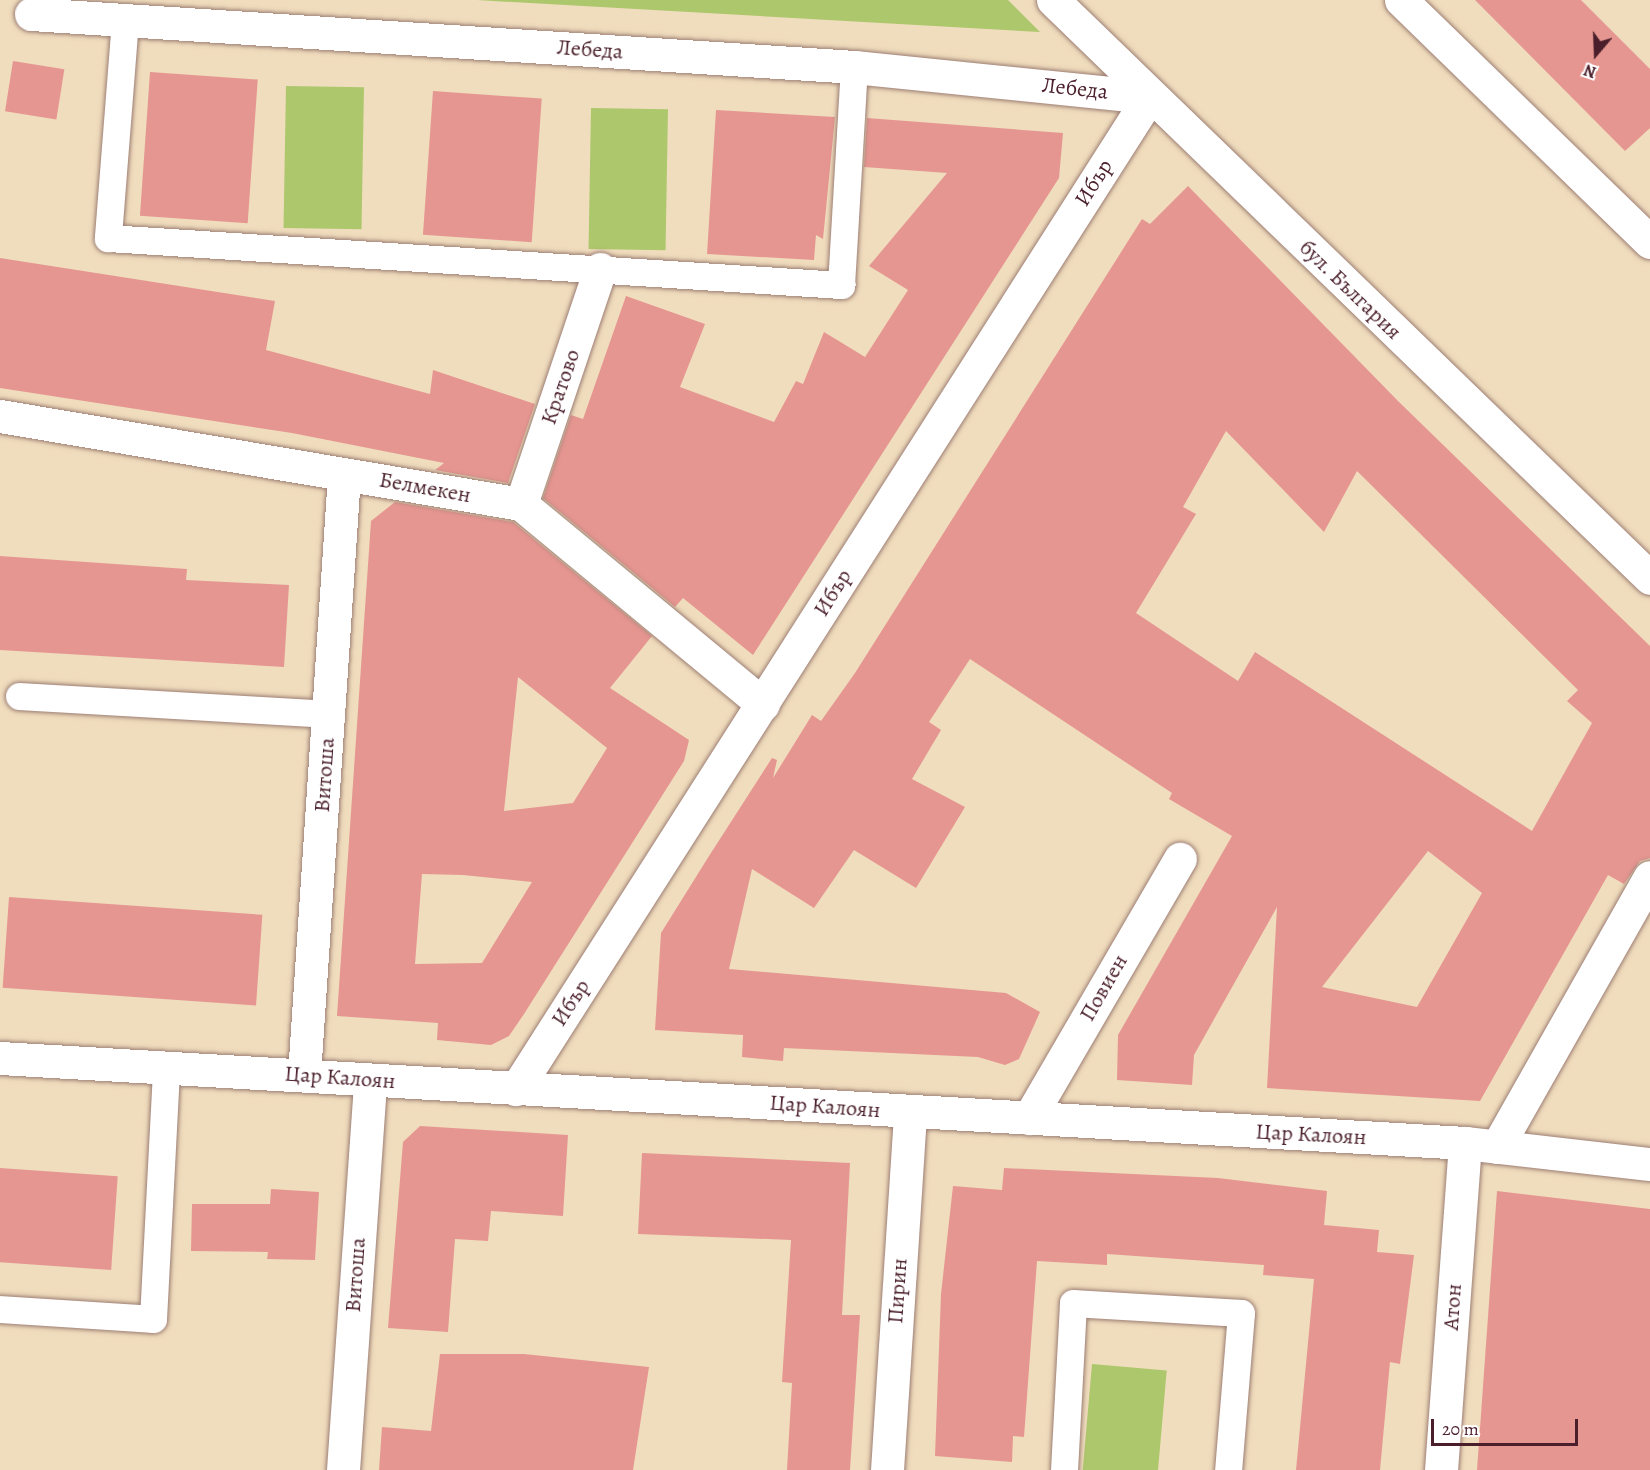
<!DOCTYPE html>
<meta charset="utf-8">
<style>
body{margin:0}
#map{position:relative;width:1650px;height:1470px;overflow:hidden;background:#f0ddbd;font-family:Alegreya,serif}
div>[style]{position:absolute}
[style*='--x']{left:calc(var(--x)*1px);top:calc(var(--y)*1px);width:calc(var(--w)*1px);rotate:calc(var(--a)*1deg)}
.green>*{inset:0;background:#adc76d;transform-origin:0 0}
.building>*{inset:0;background:#e69691;transform-origin:0 0}
.roads{filter:drop-shadow(0 0 2px #9d7e74) drop-shadow(0 0 2px #9d7e74)}
.lane>*{height:27px;margin:-13.5px;padding:0 13.5px;transform-origin:13.5px;border-radius:13.5px;background:#fff}
.street>*{height:33px;margin:-16.5px;padding:0 16.5px;transform-origin:16.5px;border-radius:16.5px;background:#fff}
.secondary>*{height:33px;margin:-16.5px;padding:0 16.5px;transform-origin:16.5px;border-radius:16.5px;background:#fff}
span{translate:-50% -50%;white-space:nowrap;text-align:center;line-height:1.15;-webkit-text-stroke:5px #fff;paint-order:stroke}
.street-label{font-size:22px;color:#4a1f2b}
.north{position:absolute;left:1566px;top:24px;width:60px;height:60px;-webkit-text-stroke:4px #fff;paint-order:stroke;rotate:199deg;font-size:16px;font-weight:700;line-height:24px;text-align:center;color:#4a1f2b}
.north::after{content:'';display:block;margin:auto;width:21px;height:27px;background:#4a1f2b;clip-path:polygon(50% 0,100% 100%,50% 72%,0 100%)}
.scale{position:absolute;left:1431px;top:1419px;width:147px;height:27px;box-sizing:border-box;border:3px solid #4a1f2b;border-top:0;padding-left:8px;font-size:18px;line-height:21px;white-space:nowrap;color:#4a1f2b;-webkit-text-stroke:4px #fff;paint-order:stroke}
</style>
<div id="map">
<div class="green">
<i style="clip-path:polygon(477px 0,1008px 0,1040px 32px)"></i>
<i style="left:286px;top:86px;width:78px;height:142px;rotate:1deg"></i>
<i style="left:591px;top:108px;width:77px;height:141px;rotate:1deg"></i>
<i style="left:1092px;top:1364px;width:75px;height:107px;rotate:5deg"></i>
</div>
<div class="building">
<i style="clip-path:polygon(1475px 0,1581px 0,1650px 69px,1650px 128px,1625px 151px)"></i>
<i style="left:13px;top:61px;width:52px;height:51px;rotate:9deg"></i>
<i style="left:150px;top:72px;width:108px;height:144px;rotate:4deg"></i>
<i style="left:433px;top:91px;width:109px;height:144px;rotate:4deg"></i>
<i style="clip-path:polygon(716px 110px,835px 117px,823px 239px,816px 235px,814px 260px,707px 254px)"></i>
<i style="clip-path:polygon(867px 118px,1063px 133px,1059px 178px,753px 655px,683px 598px,675px 607px,543px 498px,571px 415px,583px 419px,626px 296px,705px 324px,680px 387px,774px 422px,796px 381px,803px 384px,824px 332px,865px 357px,908px 290px,869px 266px,947px 173px,864px 167px)"></i>
<i style="clip-path:polygon(evenodd,1188px 186px,1398px 401px,1650px 646px,1650px 858px,1640px 861px,1624px 884px,1608px 875px,1480px 1101px,1267px 1088px,1277px 907px,1194px 1055px,1192px 1085px,1117px 1080px,1118px 1035px,1232px 836px,1169px 799px,1172px 793px,970px 659px,929px 722px,941px 730px,912px 779px,965px 807px,916px 888px,854px 850px,814px 908px,752px 869px,729px 969px,1006px 993px,1040px 1012px,1019px 1059px,1005px 1065px,978px 1057px,784px 1048px,783px 1061px,742px 1057px,743px 1035px,655px 1030px,661px 933px,709px 856px,772px 758px,777px 760px,773px 778px,812px 715px,821px 721px,855px 673px,1142px 219px,1150px 224px,1188px 186px,1226px 431px,1324px 532px,1357px 471px,1578px 690px,1567px 701px,1592px 723px,1532px 831px,1255px 652px,1238px 681px,1136px 613px,1196px 514px,1183px 507px,1226px 431px,1188px 186px,1428px 851px,1482px 893px,1417px 1007px,1322px 987px,1428px 851px)"></i>
<i style="clip-path:polygon(0 258px,275px 301px,266px 350px,430px 394px,433px 370px,535px 404px,508px 483px,435px 470px,444px 463px,292px 433px,0 388px)"></i>
<i style="clip-path:polygon(evenodd,395px 502px,513px 522px,652px 636px,610px 688px,689px 740px,684px 761px,524px 1014px,509px 1036px,491px 1045px,437px 1040px,438px 1023px,337px 1016px,371px 521px,395px 502px,518px 677px,607px 748px,573px 803px,504px 811px,518px 677px,395px 502px,422px 874px,463px 875px,532px 882px,482px 963px,415px 964px,422px 874px)"></i>
<i style="clip-path:polygon(0 556px,187px 569px,186px 580px,289px 585px,284px 667px,0 650px)"></i>
<i style="left:9px;top:897px;width:254px;height:91px;rotate:4deg"></i>
<i style="clip-path:polygon(420px 1126px,568px 1135px,563px 1216px,491px 1211px,488px 1241px,455px 1239px,448px 1332px,388px 1328px,403px 1142px)"></i>
<i style="clip-path:polygon(642px 1153px,850px 1163px,842px 1315px,860px 1315px,850px 1470px,787px 1470px,792px 1383px,782px 1382px,791px 1240px,638px 1234px)"></i>
<i style="left:0;top:1168px;width:118px;height:94px;rotate:4deg"></i>
<i style="clip-path:polygon(1004px 1168px,1218px 1178px,1327px 1191px,1324px 1225px,1379px 1230px,1377px 1252px,1414px 1255px,1400px 1364px,1390px 1362px,1380px 1470px,1296px 1470px,1314px 1279px,1263px 1275px,1264px 1265px,1107px 1254px,1107px 1265px,1037px 1261px,1024px 1437px,1013px 1436px,1012px 1462px,935px 1456px,941px 1294px,953px 1186px,1002px 1190px)"></i>
<i style="clip-path:polygon(271px 1189px,319px 1192px,315px 1260px,267px 1259px,268px 1252px,191px 1251px,192px 1204px,270px 1204px)"></i>
<i style="clip-path:polygon(1497px 1191px,1650px 1209px,1650px 1470px,1477px 1470px)"></i>
<i style="clip-path:polygon(440px 1354px,524px 1354px,649px 1367px,633px 1470px,379px 1470px,382px 1427px,431px 1431px)"></i>
</div>
<div class="roads">
<div class="lane">
<i style="--x:125;--y:20;--w:219;--a:94.5"></i>
<i style="--x:108;--y:238;--w:735;--a:3.67"></i>
<i style="--x:841;--y:285;--w:218;--a:-86.6"></i>
<i style="--x:19;--y:696;--w:311;--a:3.3"></i>
<i style="--x:0;--y:1309;--w:153;--a:3.7"></i>
<i style="--x:153;--y:1319;--w:251;--a:-87"></i>
<i style="--x:1064;--y:1470;--w:167;--a:-86.9"></i>
<i style="--x:1073;--y:1303;--w:168;--a:3.4"></i>
<i style="--x:1241;--y:1313;--w:158;--a:94.7"></i>
</div>
<div class="street">
<i style="--x:31;--y:14;--w:825;--a:3.68"></i>
<i style="--x:854;--y:67;--w:297;--a:5.8"></i>
<i style="--x:1149;--y:97;--w:1177;--a:122.54"></i>
<i style="--x:0;--y:416;--w:528;--a:9.59"></i>
<i style="--x:521;--y:504;--w:314;--a:39.6"></i>
<i style="--x:521;--y:504;--w:248;--a:-71.4"></i>
<i style="--x:0;--y:1058;--w:1467;--a:3.32"></i>
<i style="--x:1465;--y:1143;--w:186;--a:6.5"></i>
<i style="--x:304;--y:1075;--w:602;--a:-86.19"></i>
<i style="--x:1029;--y:1118;--w:300;--a:-59.8"></i>
<i style="--x:1497;--y:1147;--w:310;--a:-60.5"></i>
<i style="--x:343;--y:1470;--w:390;--a:-86"></i>
<i style="--x:887;--y:1470;--w:359;--a:-86.3"></i>
<i style="--x:1441;--y:1470;--w:328;--a:-85.8"></i>
</div>
<div class="secondary">
<i style="--x:1053;--y:0;--w:831;--a:44.07"></i>
<i style="--x:1401;--y:0;--w:347;--a:44.2"></i>
</div>
</div>
<div class="street-label">
<span style="left:590px;top:50px;rotate:4deg">Лебеда</span>
<span style="left:1075px;top:89px;rotate:6deg">Лебеда</span>
<span style="left:1094px;top:183px;rotate:-58deg">Ибър</span>
<span style="left:1350px;top:290px;rotate:44deg">бул. България</span>
<span style="left:561px;top:387px;rotate:-71deg">Кратово</span>
<span style="left:425px;top:488px;rotate:10deg">Белмекен</span>
<span style="left:833px;top:593px;rotate:-58deg">Ибър</span>
<span style="left:325px;top:775px;rotate:-86deg">Витоша</span>
<span style="left:1104px;top:988px;rotate:-60deg">Повиен</span>
<span style="left:571px;top:1003px;rotate:-57deg">Ибър</span>
<span style="left:340px;top:1078px;rotate:4deg">Цар Калоян</span>
<span style="left:825px;top:1107px;rotate:4deg">Цар Калоян</span>
<span style="left:1311px;top:1135px;rotate:3deg">Цар Калоян</span>
<span style="left:356px;top:1275px;rotate:-86deg">Витоша</span>
<span style="left:898px;top:1291px;rotate:-86deg">Пирин</span>
<span style="left:1453px;top:1307px;rotate:-86deg">Атон</span>
</div>
<div class="north">N</div>
<div class="scale">20 m</div>
</div>
